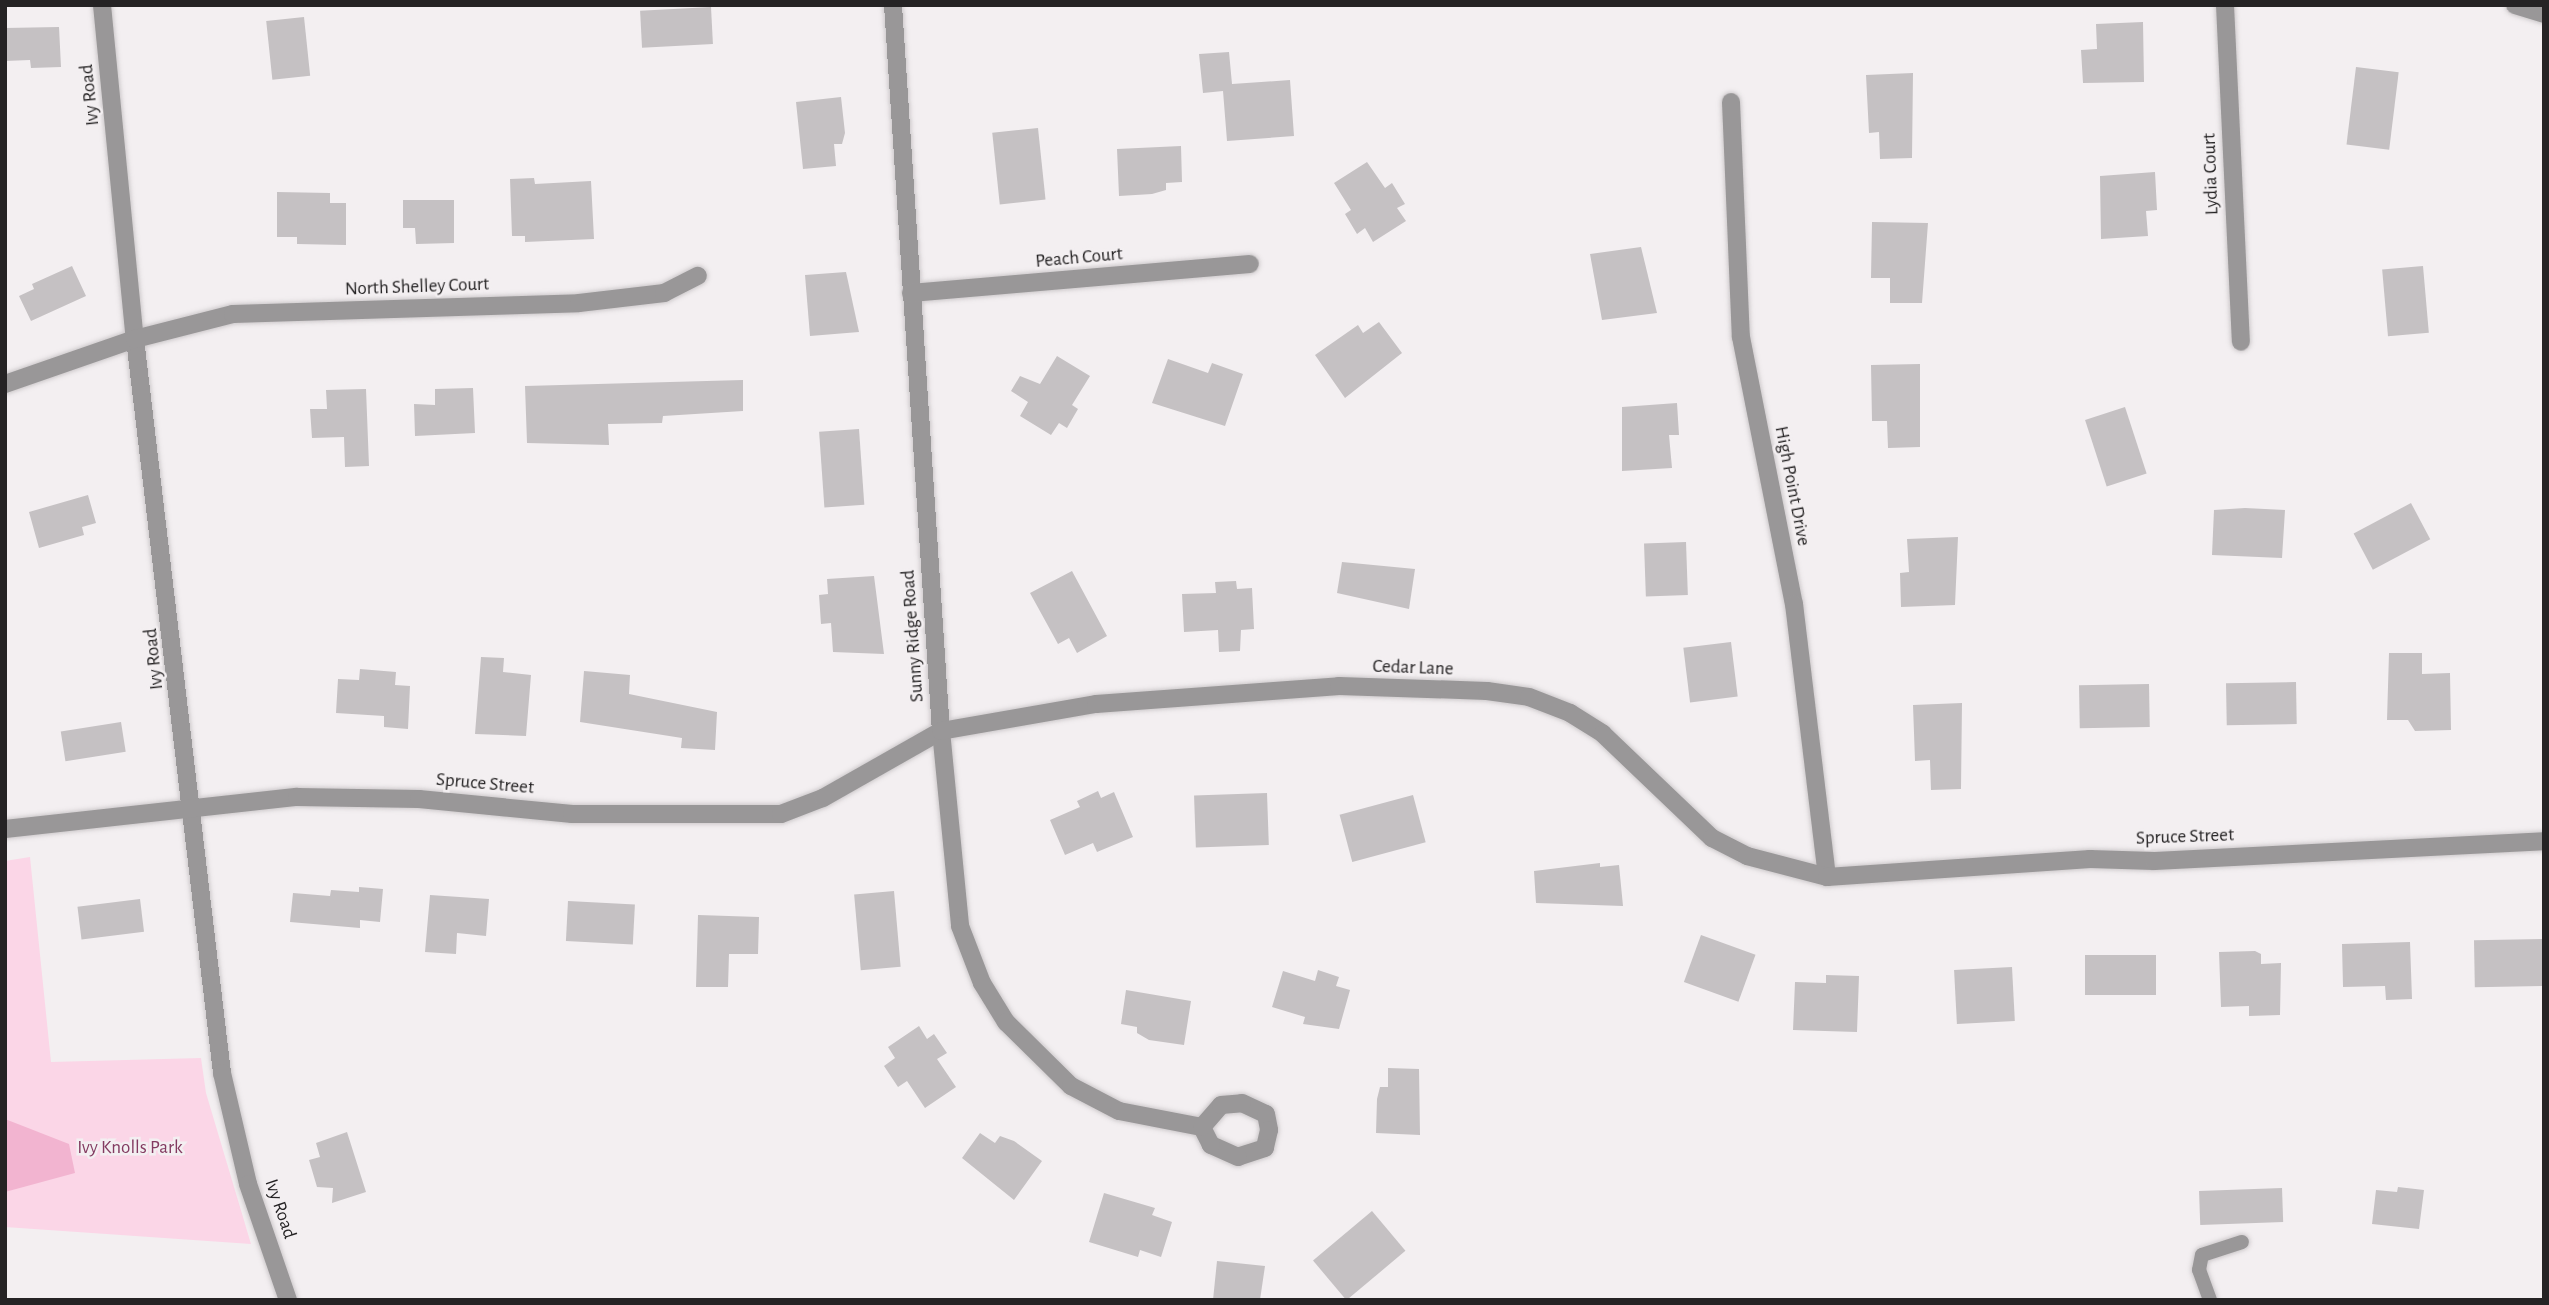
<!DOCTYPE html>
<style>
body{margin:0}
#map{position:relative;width:2549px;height:1305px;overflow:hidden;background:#f3eff1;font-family:"Alegreya Sans",sans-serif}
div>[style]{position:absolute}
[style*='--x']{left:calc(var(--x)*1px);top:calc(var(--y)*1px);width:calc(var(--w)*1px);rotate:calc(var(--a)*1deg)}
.green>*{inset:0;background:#fbd6e7}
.water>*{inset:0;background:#f2b4d0}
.building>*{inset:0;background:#c5c1c3;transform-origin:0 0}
.roads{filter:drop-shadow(0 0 2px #cecacc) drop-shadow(0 0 2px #cecacc)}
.lane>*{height:14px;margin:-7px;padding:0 7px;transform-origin:7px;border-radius:7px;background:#999798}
.street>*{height:18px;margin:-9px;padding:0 9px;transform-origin:9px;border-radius:9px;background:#999798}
span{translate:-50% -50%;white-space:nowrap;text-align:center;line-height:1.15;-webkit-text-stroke:5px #f3eff1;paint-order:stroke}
.street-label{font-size:19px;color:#252324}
.park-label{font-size:19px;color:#833b61}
.frame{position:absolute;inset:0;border:7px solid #252324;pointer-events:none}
</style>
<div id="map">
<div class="green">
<i style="clip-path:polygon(30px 857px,51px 1062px,201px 1058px,206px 1093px,251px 1244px,5px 1227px,5px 861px)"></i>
</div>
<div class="water">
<i style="clip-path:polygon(5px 1119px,69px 1144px,75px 1173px,5px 1192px)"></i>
</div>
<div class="building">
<i style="left:711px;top:7px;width:37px;height:71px;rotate:87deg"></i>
<i style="left:304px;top:17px;width:59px;height:38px;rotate:84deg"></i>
<i style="clip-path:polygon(2143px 22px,2144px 82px,2083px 83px,2081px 50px,2097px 49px,2096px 24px)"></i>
<i style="clip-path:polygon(59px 27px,61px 67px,31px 68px,30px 60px,5px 61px,5px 28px)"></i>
<i style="clip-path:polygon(1229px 52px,1232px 84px,1290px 80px,1294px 136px,1227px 141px,1223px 91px,1203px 93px,1199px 54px)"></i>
<i style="left:2356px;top:67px;width:43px;height:78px;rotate:7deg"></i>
<i style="clip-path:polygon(1913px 73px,1912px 158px,1880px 159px,1879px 132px,1869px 133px,1866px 75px)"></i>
<i style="clip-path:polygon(841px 97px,845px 133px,842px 144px,834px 144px,836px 166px,803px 169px,796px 102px)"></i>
<i style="left:1038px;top:128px;width:72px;height:46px;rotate:84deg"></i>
<i style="clip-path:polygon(1181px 146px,1182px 182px,1166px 183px,1166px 190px,1152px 194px,1119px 196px,1117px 149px)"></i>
<i style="clip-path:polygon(1367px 162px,1385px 188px,1392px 183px,1405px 204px,1397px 208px,1406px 221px,1373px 242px,1365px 228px,1357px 234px,1345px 214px,1351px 210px,1334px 183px)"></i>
<i style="clip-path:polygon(2155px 172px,2157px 210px,2146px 211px,2148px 236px,2101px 239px,2100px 176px)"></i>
<i style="clip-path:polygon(534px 178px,535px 184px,591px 181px,594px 239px,525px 242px,525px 236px,512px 236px,510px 179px)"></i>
<i style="clip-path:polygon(277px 192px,330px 193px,330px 203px,346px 203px,346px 245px,297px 244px,297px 237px,277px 237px)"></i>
<i style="clip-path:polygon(403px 200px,454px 200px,454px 243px,416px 244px,415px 228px,403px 228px)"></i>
<i style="clip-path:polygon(1872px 222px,1928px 223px,1922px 303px,1890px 303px,1890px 278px,1871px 278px)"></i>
<i style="clip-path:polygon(1641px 247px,1657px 313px,1602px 320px,1590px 254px)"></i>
<i style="clip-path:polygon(72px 266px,86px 296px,31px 321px,19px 296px,34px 289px,32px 284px)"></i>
<i style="left:2423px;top:266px;width:67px;height:41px;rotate:85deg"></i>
<i style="clip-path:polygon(846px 272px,859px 332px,810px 336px,805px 275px)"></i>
<i style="clip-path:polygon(1379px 322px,1402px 353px,1345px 398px,1315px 355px,1358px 325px,1363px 333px)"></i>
<i style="clip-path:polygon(1057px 356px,1090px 376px,1072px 405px,1078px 409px,1067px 428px,1059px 423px,1051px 435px,1020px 416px,1028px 402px,1011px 391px,1020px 376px,1040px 384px)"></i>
<i style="clip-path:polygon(1168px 359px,1208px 373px,1212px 363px,1243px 374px,1225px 426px,1152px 403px)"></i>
<i style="clip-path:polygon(1920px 364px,1920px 447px,1888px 448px,1887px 421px,1872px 421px,1871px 365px)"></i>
<i style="clip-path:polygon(743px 380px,743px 411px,663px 416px,662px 423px,608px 424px,609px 445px,527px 443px,525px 386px)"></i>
<i style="clip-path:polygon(473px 388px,475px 433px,415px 436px,414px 404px,435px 405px,435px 389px)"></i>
<i style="clip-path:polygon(366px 389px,369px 466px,345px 467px,344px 437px,312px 438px,310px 409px,327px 409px,326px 390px)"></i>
<i style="clip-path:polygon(1677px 403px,1679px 435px,1669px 435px,1672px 468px,1622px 471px,1622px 407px)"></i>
<i style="left:2125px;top:407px;width:70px;height:42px;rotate:72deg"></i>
<i style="left:859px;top:429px;width:76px;height:40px;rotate:86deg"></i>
<i style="clip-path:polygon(88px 495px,96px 523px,82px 527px,84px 535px,39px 548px,29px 512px)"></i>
<i style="left:2411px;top:503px;width:41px;height:65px;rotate:62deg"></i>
<i style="clip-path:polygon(2245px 508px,2285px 510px,2282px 558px,2212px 555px,2214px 510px)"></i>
<i style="clip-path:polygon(1958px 537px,1955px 605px,1901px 607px,1900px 573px,1909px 572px,1907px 539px)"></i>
<i style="left:1686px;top:542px;width:53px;height:42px;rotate:88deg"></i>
<i style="clip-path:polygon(1342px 562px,1415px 569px,1409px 609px,1337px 593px)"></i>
<i style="clip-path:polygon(1072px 571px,1107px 636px,1077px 653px,1069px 638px,1058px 644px,1030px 593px)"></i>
<i style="clip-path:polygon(874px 576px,884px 654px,833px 652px,831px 623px,821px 624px,819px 595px,828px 594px,827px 579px)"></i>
<i style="clip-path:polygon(1236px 581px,1237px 589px,1252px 588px,1254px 629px,1241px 630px,1240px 651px,1219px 652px,1218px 630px,1184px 632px,1182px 594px,1216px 593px,1215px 582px)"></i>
<i style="left:1731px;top:642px;width:55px;height:48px;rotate:83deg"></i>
<i style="clip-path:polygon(2389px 653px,2422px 653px,2422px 674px,2450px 673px,2451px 730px,2415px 731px,2408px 720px,2387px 720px)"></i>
<i style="clip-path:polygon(481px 657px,504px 658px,503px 672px,531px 675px,526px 736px,475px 734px)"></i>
<i style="clip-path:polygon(360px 669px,396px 672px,395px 685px,410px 686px,408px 729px,384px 727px,384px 716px,336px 713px,338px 679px,359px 680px)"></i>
<i style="clip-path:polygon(584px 671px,630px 675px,629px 694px,717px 712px,715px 750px,681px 748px,682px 738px,580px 722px)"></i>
<i style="left:2296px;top:682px;width:42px;height:70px;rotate:89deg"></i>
<i style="left:2149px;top:684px;width:43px;height:70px;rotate:89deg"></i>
<i style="clip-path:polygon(1962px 703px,1961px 789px,1931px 790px,1930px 760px,1915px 761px,1913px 705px)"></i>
<i style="left:121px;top:722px;width:30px;height:61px;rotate:81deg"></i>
<i style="clip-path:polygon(1098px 791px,1101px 798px,1114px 792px,1133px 837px,1097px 852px,1093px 843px,1065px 855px,1050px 820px,1080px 807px,1077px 801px)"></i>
<i style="left:1267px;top:793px;width:52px;height:73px;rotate:88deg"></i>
<i style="left:1413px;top:795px;width:49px;height:76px;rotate:75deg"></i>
<i style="clip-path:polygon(1600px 863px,1600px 867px,1619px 865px,1623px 906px,1536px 903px,1534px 871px)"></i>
<i style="clip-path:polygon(359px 887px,383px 889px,380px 922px,360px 920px,360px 928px,290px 922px,293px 893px,330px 896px,331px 890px,359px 892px)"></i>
<i style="left:894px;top:891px;width:76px;height:40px;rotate:85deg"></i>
<i style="clip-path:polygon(430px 895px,489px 899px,486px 936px,457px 933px,456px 954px,425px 952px)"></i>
<i style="left:140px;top:899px;width:33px;height:63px;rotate:83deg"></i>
<i style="left:568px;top:901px;width:67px;height:40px;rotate:3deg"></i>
<i style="clip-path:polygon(698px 915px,759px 917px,758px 954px,729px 954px,728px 987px,696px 987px)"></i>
<i style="left:1701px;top:935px;width:58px;height:50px;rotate:20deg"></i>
<i style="left:2543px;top:939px;width:47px;height:69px;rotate:89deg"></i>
<i style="clip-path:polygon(2410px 942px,2412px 999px,2386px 1000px,2385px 986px,2343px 987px,2342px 944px)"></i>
<i style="clip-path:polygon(2255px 951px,2261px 954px,2261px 964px,2281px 963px,2280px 1015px,2249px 1016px,2249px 1006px,2221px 1007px,2219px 952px)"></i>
<i style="left:2156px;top:955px;width:40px;height:71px;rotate:90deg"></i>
<i style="left:2012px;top:967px;width:54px;height:58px;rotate:87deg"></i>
<i style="clip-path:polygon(1318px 970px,1339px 977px,1336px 986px,1350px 990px,1339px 1029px,1303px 1024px,1305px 1017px,1272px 1007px,1283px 971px,1315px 981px)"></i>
<i style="clip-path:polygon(1826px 975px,1859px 976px,1857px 1032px,1793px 1030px,1795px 982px,1826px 983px)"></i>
<i style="clip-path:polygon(1126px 990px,1191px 1001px,1184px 1045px,1149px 1040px,1137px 1033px,1137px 1027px,1121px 1024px)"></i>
<i style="clip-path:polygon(919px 1026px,927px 1039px,934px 1034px,947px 1053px,937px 1059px,956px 1087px,925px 1108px,907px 1081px,898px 1087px,884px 1066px,895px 1058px,888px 1047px)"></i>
<i style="clip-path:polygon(1388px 1068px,1419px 1069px,1420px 1135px,1376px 1133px,1377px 1099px,1380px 1087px,1388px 1087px)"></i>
<i style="clip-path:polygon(347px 1132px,366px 1192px,332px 1203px,333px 1188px,317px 1187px,309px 1160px,320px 1157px,316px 1143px)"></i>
<i style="clip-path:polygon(980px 1133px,995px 1143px,1000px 1136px,1014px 1141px,1042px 1161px,1014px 1200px,962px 1158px)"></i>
<i style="clip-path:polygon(2398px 1187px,2424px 1190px,2419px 1229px,2372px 1224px,2376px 1190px,2397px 1192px)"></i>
<i style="left:2282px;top:1188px;width:34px;height:83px;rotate:88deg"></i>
<i style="clip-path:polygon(1104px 1193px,1155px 1208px,1152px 1215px,1172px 1222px,1161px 1257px,1140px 1250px,1138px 1257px,1089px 1242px)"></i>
<i style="left:1372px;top:1211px;width:52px;height:77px;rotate:50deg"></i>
<i style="clip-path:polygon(1217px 1261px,1265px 1266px,1260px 1300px,1213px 1300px)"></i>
</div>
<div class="roads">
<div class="lane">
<i style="--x:2210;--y:1300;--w:32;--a:-110"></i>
<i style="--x:2199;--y:1270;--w:15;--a:-79"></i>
<i style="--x:2202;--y:1255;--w:42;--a:-18"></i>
</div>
<div class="street">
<i style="--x:102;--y:5;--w:336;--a:84.4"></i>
<i style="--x:135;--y:339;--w:739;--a:83.24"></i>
<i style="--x:222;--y:1073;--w:114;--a:76.8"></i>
<i style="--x:248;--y:1184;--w:123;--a:71"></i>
<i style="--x:893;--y:5;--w:728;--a:86.22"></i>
<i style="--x:941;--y:731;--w:196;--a:84.4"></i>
<i style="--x:960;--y:926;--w:61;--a:68.9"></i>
<i style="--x:982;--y:983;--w:46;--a:58.4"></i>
<i style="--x:1006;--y:1022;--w:91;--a:44.6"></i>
<i style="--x:1071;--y:1086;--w:54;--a:27.5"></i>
<i style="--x:1119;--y:1111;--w:85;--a:10.9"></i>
<i style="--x:2225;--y:5;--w:337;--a:87.3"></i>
<i style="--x:2515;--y:5;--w:30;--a:17"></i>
<i style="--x:1731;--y:102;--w:235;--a:87.6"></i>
<i style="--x:1741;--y:337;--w:272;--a:78.8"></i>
<i style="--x:1794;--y:604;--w:275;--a:83.1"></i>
<i style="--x:911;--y:293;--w:340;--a:-4.9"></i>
<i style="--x:5;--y:384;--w:138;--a:-19.1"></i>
<i style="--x:135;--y:339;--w:101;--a:-14.3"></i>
<i style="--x:233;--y:314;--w:346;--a:-1.8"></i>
<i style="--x:579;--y:303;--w:86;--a:-6.7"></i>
<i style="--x:664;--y:293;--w:38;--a:-27"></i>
<i style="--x:5;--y:829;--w:294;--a:-6.3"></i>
<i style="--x:297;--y:797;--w:122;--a:0.9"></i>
<i style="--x:419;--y:799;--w:154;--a:5.6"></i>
<i style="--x:572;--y:814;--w:209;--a:0"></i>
<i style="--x:781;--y:814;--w:45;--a:-20.9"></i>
<i style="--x:823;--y:798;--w:136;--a:-29.6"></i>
<i style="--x:941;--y:731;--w:157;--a:-9.9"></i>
<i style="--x:1096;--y:704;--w:244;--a:-4.2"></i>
<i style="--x:1339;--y:686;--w:148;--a:1.9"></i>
<i style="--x:1487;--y:691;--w:42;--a:8.1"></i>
<i style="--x:1529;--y:697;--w:44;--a:21.3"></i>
<i style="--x:1570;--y:713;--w:39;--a:32"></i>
<i style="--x:1603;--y:734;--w:151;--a:43.7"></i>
<i style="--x:1712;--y:838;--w:39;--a:27"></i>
<i style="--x:1747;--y:856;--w:83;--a:14.7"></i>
<i style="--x:1827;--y:877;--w:264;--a:-3.9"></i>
<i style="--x:2090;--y:859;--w:64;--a:1.8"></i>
<i style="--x:2154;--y:861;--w:391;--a:-2.9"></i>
<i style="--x:1242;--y:1103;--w:26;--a:25"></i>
<i style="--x:1266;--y:1114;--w:16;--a:79"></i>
<i style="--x:1269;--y:1130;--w:18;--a:103"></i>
<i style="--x:1265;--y:1148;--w:28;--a:162"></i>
<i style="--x:1238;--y:1157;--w:30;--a:-156"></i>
<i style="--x:1211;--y:1145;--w:20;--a:-117"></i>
<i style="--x:1202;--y:1127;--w:29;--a:-49"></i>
<i style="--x:1221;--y:1105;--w:21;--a:-5"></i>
</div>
</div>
<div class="street-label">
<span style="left:90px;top:95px;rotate:-96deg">Ivy Road</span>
<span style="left:2211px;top:174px;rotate:-92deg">Lydia Court</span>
<span style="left:1079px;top:258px;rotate:-5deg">Peach Court</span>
<span style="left:417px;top:287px;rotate:-2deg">North Shelley Court</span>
<span style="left:1792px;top:486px;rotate:79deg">High Point Drive</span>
<span style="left:913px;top:636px;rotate:-94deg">Sunny Ridge Road</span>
<span style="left:154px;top:659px;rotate:-96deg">Ivy Road</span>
<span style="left:1413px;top:668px;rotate:2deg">Cedar Lane</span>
<span style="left:485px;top:784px;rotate:5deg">Spruce Street</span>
<span style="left:2185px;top:837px;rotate:-2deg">Spruce Street</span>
<span style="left:280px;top:1209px;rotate:71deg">Ivy Road</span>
</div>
<div class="park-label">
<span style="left:130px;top:1148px">Ivy Knolls Park</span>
</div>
<div class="frame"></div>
</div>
